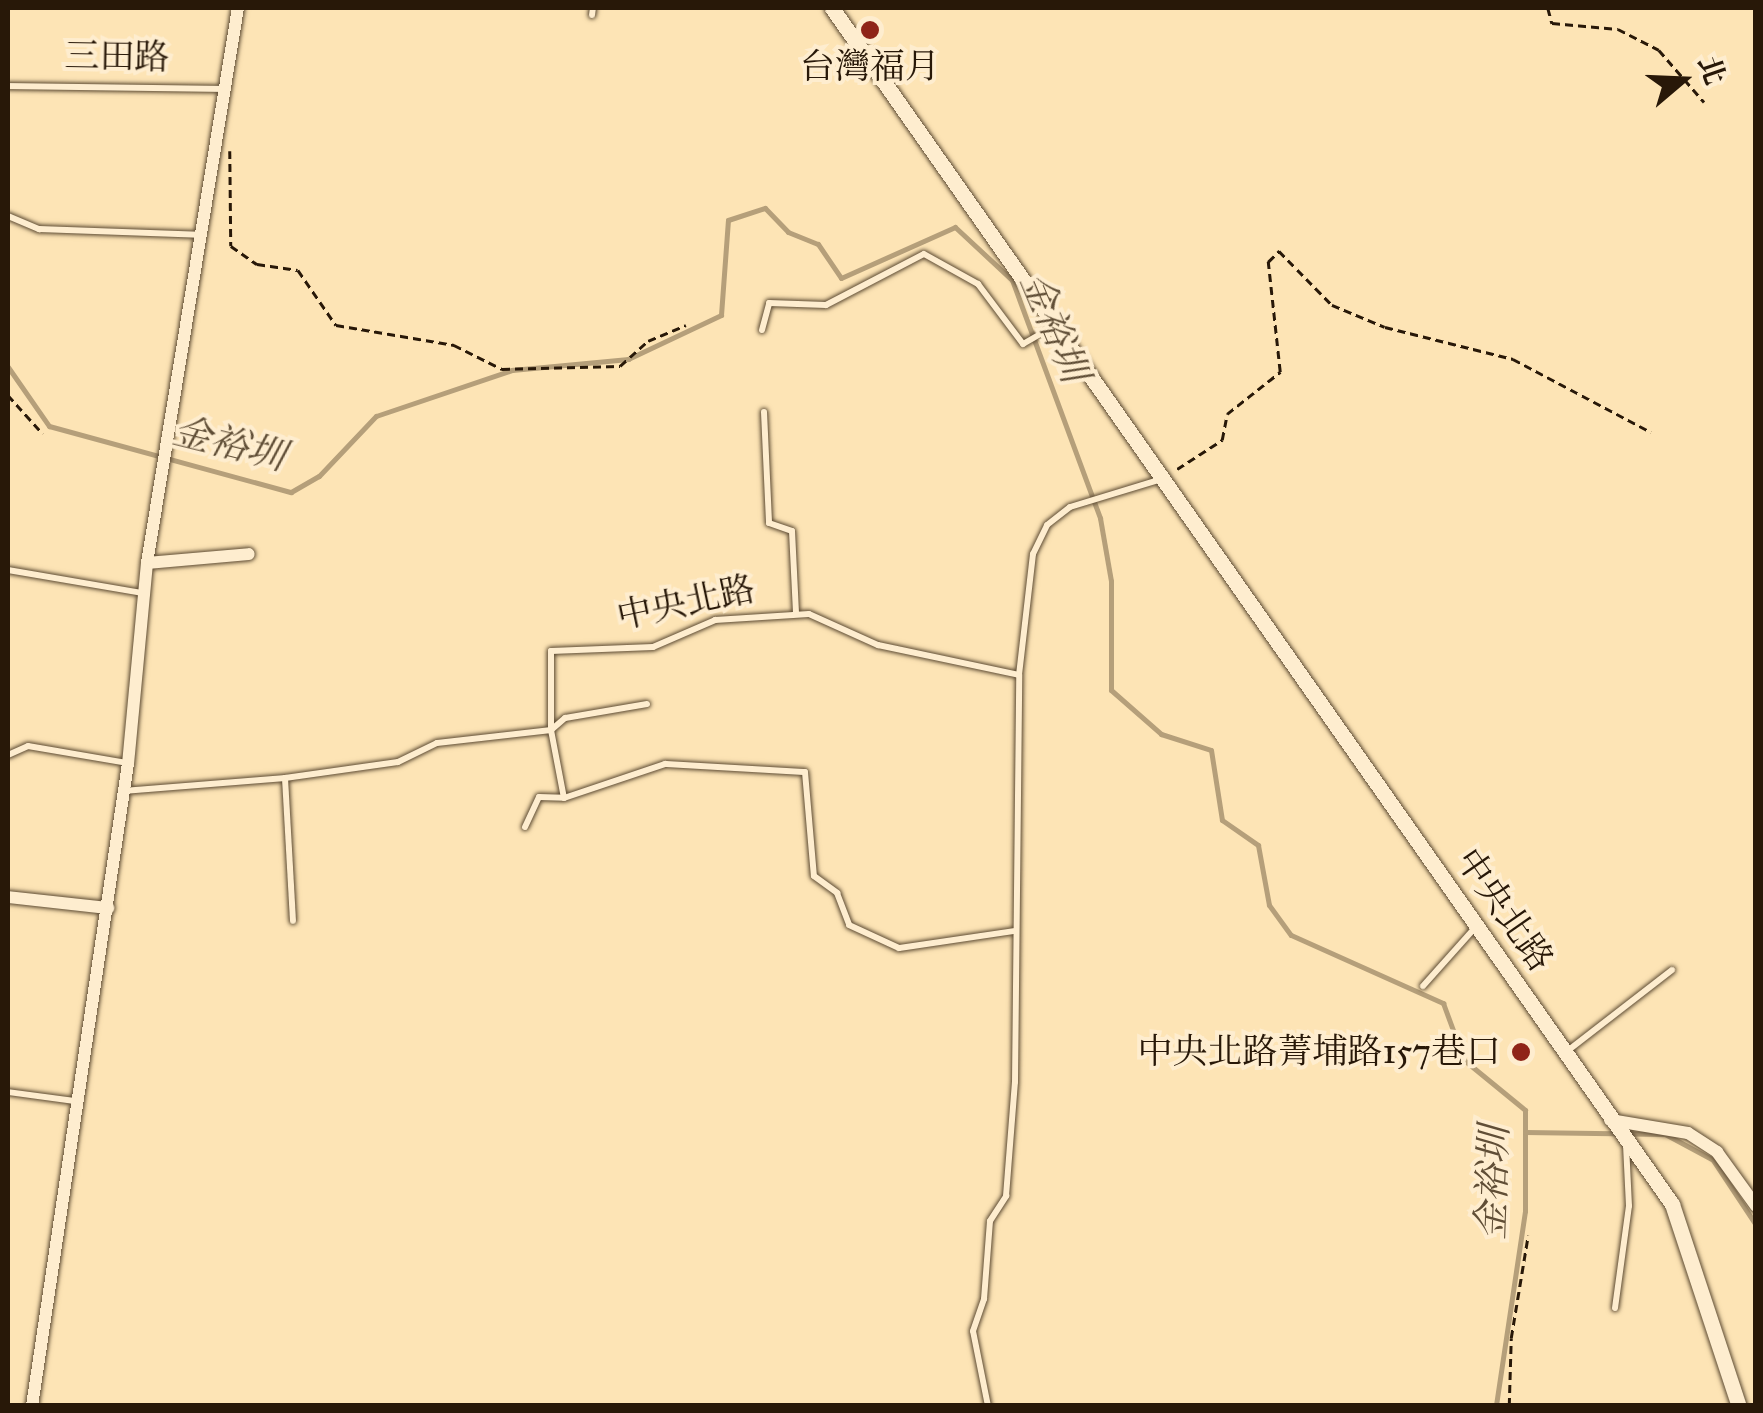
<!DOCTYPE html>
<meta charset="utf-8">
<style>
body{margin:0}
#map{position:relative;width:1763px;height:1413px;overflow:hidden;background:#fde4b5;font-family:"IM FELL Great Primer","Noto Serif TC",serif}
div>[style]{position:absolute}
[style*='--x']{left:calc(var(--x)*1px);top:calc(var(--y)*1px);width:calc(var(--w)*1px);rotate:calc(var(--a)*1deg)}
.stream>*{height:5px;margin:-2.5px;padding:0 2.5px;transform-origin:2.5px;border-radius:2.5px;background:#b59f7a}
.path>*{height:2.5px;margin-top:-1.25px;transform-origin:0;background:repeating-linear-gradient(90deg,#281808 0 8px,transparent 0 13px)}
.roads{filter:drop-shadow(0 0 2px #5d4b33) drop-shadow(0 0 2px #5d4b33)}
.service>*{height:6px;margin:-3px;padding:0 3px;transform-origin:3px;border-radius:3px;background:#feedcf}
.minor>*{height:12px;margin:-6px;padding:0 6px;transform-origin:6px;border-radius:6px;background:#feedcf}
.tertiary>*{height:15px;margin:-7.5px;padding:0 7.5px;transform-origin:7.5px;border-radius:7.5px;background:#feedcf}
.dots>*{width:28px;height:28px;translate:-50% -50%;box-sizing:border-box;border:5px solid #feedcf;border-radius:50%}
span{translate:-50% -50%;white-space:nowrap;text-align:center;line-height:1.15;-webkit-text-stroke:8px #feedcf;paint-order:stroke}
.street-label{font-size:35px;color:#281808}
.poi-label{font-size:35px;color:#281808}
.right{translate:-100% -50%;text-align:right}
.water-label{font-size:38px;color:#604e36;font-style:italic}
.frame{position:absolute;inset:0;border:10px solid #281808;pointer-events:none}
.north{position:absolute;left:1633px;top:30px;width:100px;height:100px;-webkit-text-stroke:8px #feedcf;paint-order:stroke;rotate:71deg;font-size:28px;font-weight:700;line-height:40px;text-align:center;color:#281808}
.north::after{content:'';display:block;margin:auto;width:35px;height:45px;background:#281808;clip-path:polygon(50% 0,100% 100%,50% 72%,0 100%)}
</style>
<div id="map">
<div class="stream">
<i style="--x:8;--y:367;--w:72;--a:55.2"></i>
<i style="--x:49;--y:426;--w:251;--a:15.3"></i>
<i style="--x:291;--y:492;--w:32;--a:-30"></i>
<i style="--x:319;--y:476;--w:83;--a:-46.5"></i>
<i style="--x:376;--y:416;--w:144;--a:-18.7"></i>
<i style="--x:512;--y:370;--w:117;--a:-5.4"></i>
<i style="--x:628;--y:359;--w:103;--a:-25.3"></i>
<i style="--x:721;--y:315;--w:95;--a:-85.8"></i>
<i style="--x:728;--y:220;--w:39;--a:-18"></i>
<i style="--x:765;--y:208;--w:33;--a:46"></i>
<i style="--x:788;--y:232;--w:32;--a:22"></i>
<i style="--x:818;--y:244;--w:41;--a:55.9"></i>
<i style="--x:841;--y:278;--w:125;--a:-24.1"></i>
<i style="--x:955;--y:227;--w:78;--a:42.9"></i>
<i style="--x:1012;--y:280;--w:254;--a:69.7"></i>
<i style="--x:1100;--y:518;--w:64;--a:80.1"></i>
<i style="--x:1111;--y:581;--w:109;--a:90"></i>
<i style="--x:1111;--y:690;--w:67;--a:41.3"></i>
<i style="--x:1161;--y:734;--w:52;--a:17.7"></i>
<i style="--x:1211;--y:750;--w:71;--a:81.1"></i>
<i style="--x:1222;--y:820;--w:44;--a:34.8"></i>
<i style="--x:1258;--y:845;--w:61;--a:79.6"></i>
<i style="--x:1269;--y:905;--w:37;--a:54"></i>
<i style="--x:1291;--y:935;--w:167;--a:24.1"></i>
<i style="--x:1443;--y:1003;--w:61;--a:69.8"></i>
<i style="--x:1464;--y:1060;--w:79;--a:39.3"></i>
<i style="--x:1525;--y:1110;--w:101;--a:90"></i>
<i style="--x:1525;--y:1211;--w:195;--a:98.5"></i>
<i style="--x:1525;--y:1132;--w:140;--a:0.8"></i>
<i style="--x:1665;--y:1134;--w:55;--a:28.4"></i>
<i style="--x:1713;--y:1160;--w:78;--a:56.5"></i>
</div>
<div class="path">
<i style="--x:1548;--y:8;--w:16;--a:75"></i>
<i style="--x:1552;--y:23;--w:66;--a:5.2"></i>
<i style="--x:1618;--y:29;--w:46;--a:27.1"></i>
<i style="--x:1659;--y:50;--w:69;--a:49.1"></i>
<i style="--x:230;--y:151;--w:95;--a:89.4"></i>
<i style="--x:231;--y:246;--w:32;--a:35"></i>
<i style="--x:257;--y:264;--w:41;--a:8.3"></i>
<i style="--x:298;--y:270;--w:67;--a:55.4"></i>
<i style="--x:336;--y:325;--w:120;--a:9.6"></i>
<i style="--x:454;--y:345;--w:54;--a:26.6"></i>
<i style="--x:502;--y:369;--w:118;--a:-1.5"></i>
<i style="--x:620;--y:366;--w:38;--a:-42"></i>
<i style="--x:648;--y:341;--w:41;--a:-22.8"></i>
<i style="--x:8;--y:395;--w:52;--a:48.1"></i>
<i style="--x:1177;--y:469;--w:54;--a:-32.8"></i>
<i style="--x:1222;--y:440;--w:26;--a:-79"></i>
<i style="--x:1227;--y:414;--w:68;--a:-38.4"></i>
<i style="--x:1280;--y:372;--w:111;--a:-96.2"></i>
<i style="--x:1268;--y:262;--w:16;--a:-45"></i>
<i style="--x:1279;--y:251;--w:76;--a:45.5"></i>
<i style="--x:1332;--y:305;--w:57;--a:22.5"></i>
<i style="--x:1385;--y:327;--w:132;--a:14"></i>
<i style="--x:1513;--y:359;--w:156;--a:27.9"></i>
<i style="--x:760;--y:1405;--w:1;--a:90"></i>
<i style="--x:1509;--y:1406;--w:68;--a:-88.3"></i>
<i style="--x:1511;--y:1338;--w:104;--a:-80.6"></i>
</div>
<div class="roads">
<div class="service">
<i style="--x:592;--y:15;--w:7;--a:-82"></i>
<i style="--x:8;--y:86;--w:216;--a:0.8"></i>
<i style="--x:8;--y:216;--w:34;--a:23"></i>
<i style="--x:39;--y:229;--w:160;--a:2.1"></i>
<i style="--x:762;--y:330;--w:28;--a:-75"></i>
<i style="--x:769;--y:303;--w:57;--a:2"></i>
<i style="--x:826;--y:305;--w:110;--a:-27.5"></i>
<i style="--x:924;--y:254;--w:62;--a:29.1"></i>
<i style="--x:978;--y:284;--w:75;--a:53.1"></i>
<i style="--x:1023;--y:344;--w:36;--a:-30"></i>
<i style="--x:764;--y:412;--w:111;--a:87.4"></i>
<i style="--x:769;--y:523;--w:24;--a:19"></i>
<i style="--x:792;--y:531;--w:83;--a:87.2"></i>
<i style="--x:8;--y:570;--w:137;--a:9.7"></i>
<i style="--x:647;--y:704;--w:83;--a:170.3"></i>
<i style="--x:565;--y:718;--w:18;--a:139"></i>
<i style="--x:551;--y:730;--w:69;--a:79.2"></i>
<i style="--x:564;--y:798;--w:107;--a:-18.6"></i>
<i style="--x:665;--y:764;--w:140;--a:3.3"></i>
<i style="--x:805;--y:772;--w:104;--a:85.1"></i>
<i style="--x:814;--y:876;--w:29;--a:36"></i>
<i style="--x:837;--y:893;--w:34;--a:69"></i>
<i style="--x:849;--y:925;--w:55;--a:24.7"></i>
<i style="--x:899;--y:948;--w:116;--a:-8.4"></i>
<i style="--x:8;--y:755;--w:22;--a:-24"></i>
<i style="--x:28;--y:746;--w:100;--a:9.7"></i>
<i style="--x:285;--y:778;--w:143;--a:86.8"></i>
<i style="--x:123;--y:791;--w:163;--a:-4.6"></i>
<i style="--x:285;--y:778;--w:114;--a:-8.1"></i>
<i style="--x:398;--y:762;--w:43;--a:-26"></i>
<i style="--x:437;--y:743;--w:115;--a:-6.5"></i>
<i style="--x:551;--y:730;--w:79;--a:-90"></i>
<i style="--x:551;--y:651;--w:102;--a:-2.2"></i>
<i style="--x:653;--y:647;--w:68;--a:-23.5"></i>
<i style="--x:715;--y:620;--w:94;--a:-3.7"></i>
<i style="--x:809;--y:614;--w:76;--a:24.2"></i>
<i style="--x:878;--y:645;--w:144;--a:12"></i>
<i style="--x:525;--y:827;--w:33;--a:-65"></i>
<i style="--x:539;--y:797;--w:25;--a:2"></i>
<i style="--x:1423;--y:986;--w:76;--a:-48.2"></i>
<i style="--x:1566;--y:1052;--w:134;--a:-37.7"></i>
<i style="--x:8;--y:1092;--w:68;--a:7.7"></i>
<i style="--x:1615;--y:1308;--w:103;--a:-82.2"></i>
<i style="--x:1629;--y:1206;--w:61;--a:-92.8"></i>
<i style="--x:988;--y:1406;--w:76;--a:-101.3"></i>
<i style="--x:973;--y:1331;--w:34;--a:-71"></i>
<i style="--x:984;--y:1299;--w:78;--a:-85.6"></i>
<i style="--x:990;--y:1221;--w:30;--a:-57"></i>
<i style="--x:1006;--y:1196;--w:114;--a:-85.5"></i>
<i style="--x:1015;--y:1082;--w:407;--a:-89.4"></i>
<i style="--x:1019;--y:675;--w:122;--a:-83.4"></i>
<i style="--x:1033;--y:554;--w:32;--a:-64"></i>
<i style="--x:1047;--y:525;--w:29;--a:-38"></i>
<i style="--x:1070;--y:507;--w:93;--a:-16.9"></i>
</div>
<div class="minor">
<i style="--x:147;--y:563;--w:102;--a:-5"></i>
<i style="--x:8;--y:897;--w:101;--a:6.3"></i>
<i style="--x:1610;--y:1120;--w:79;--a:9.5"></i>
<i style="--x:1688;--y:1133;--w:35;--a:33"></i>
<i style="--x:1717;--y:1152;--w:67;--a:54.2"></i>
<i style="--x:32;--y:1406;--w:649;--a:-81.5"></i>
<i style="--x:128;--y:764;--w:202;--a:-84.6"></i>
<i style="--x:147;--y:563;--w:562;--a:-80.69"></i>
</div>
<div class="tertiary">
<i style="--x:832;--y:8;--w:1462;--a:54.92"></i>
<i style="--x:1672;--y:1204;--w:213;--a:71.7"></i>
</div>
</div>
<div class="dots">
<i style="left:870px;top:30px;background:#8f2418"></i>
<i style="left:1521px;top:1052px;background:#8f2418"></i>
</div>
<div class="street-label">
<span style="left:117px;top:57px;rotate:1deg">三田路</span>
<span style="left:686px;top:603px;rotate:-12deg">中央北路</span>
<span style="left:1504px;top:910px;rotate:55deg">中央北路</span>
</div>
<div class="poi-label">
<span style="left:870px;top:67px">台灣福月</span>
<span class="right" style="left:1501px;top:1052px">中央北路菁埔路157巷口</span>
</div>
<div class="water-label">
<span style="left:1054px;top:327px;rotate:67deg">金裕圳</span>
<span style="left:229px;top:444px;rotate:14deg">金裕圳</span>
<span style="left:1493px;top:1183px;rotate:-88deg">金裕圳</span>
</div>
<div class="frame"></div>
<div class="north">北</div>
</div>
